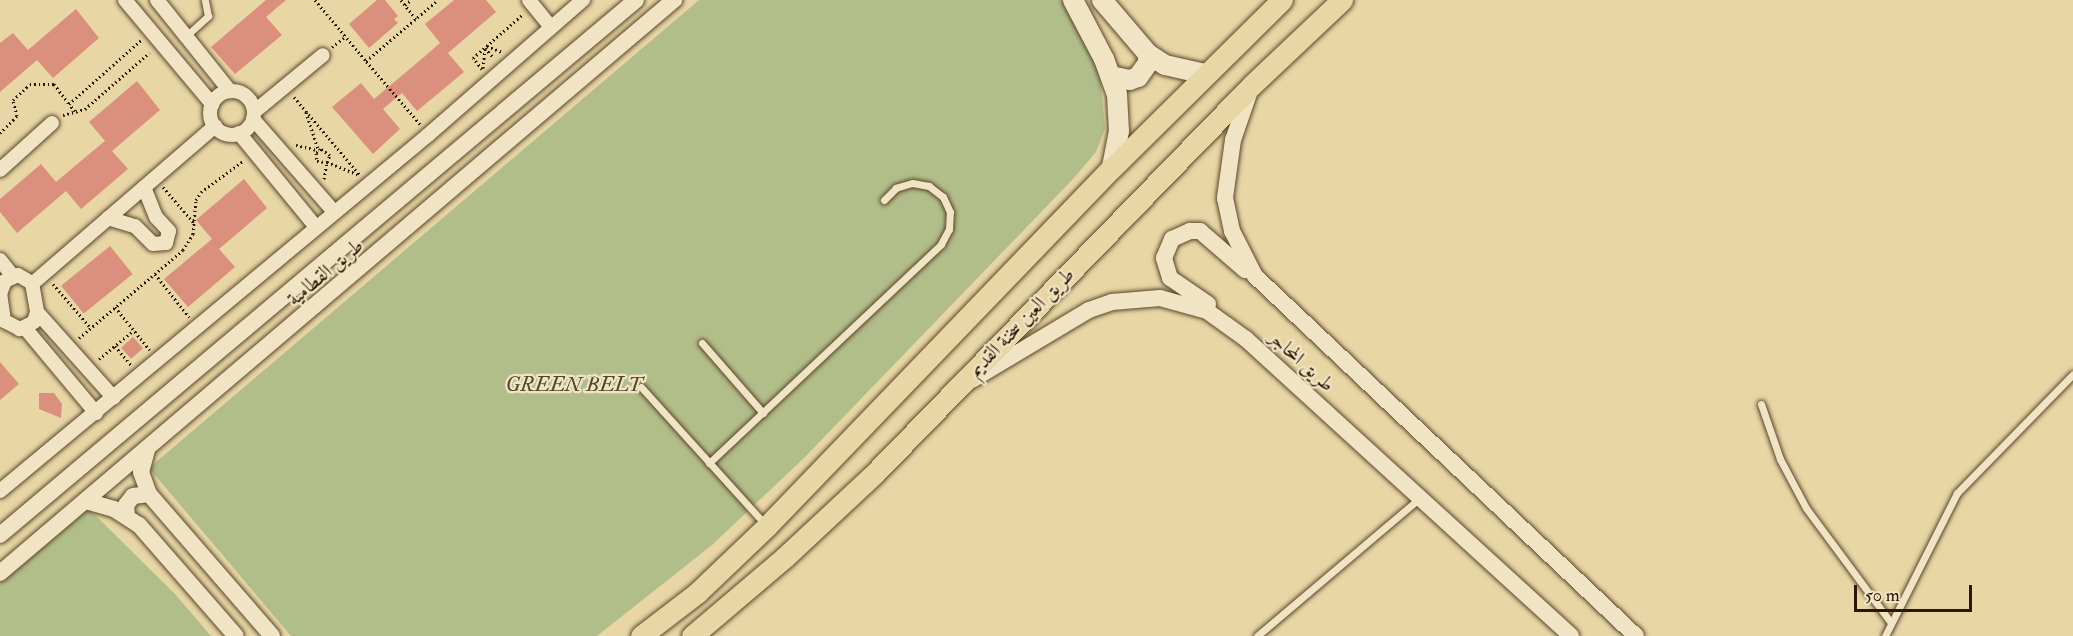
<!DOCTYPE html>
<meta charset="utf-8">
<style>
body{margin:0}
#map{position:relative;width:2073px;height:636px;overflow:hidden;background:#e8d6a5;font-family:"IM FELL Double Pica",Amiri,serif}
div>[style]{position:absolute}
[style*='--x']{left:calc(var(--x)*1px);top:calc(var(--y)*1px);width:calc(var(--w)*1px);rotate:calc(var(--a)*1deg)}
.green>*{inset:0;background:#b2be8a}
.building>*{inset:0;background:#db907e;transform-origin:0 0}
.path>*{height:3px;margin-top:-1.5px;transform-origin:0;background:repeating-linear-gradient(90deg,#2c1602 0 1.5px,transparent 0 4.5px)}
.roads{filter:drop-shadow(0 0 2px #5b462b) drop-shadow(0 0 2px #5b462b)}
.service>*{height:7px;margin:-3.5px;padding:0 3.5px;transform-origin:3.5px;border-radius:3.5px;background:#f0e4c4}
.minor>*{height:14px;margin:-7px;padding:0 7px;transform-origin:7px;border-radius:7px;background:#f0e4c4}
.minor>.ring{margin:-7px;padding:0;box-sizing:content-box;background:none;border:14px solid #f0e4c4;border-radius:50%}
.tertiary>*{height:16px;margin:-8px;padding:0 8px;transform-origin:8px;border-radius:8px;background:#f0e4c4}
.secondary>*{height:20px;margin:-10px;padding:0 10px;transform-origin:10px;border-radius:10px;background:#f0e4c4}
.primary>*{height:21px;margin:-10.5px;padding:0 10.5px;transform-origin:10.5px;border-radius:10.5px;background:#e8d6a5}
span{translate:-50% -50%;white-space:nowrap;text-align:center;line-height:1.15;-webkit-text-stroke:4.5px #f0e4c4;paint-order:stroke}
.street-label{font-size:20px;color:#2c1602}
.park-label{font-size:20px;color:#54482b;font-style:italic}
.scale{position:absolute;left:1854px;top:585px;width:118px;height:27px;box-sizing:border-box;border:3px solid #2c1602;border-top:0;padding-left:8px;font-size:18px;line-height:21px;white-space:nowrap;color:#2c1602;-webkit-text-stroke:4px #f0e4c4;paint-order:stroke}
</style>
<div id="map">
<div class="green">
<i style="clip-path:polygon(699px 0,1061px 0,1089px 39px,1100px 74px,1105px 129px,1096px 152px,1073px 179px,805px 457px,712px 545px,597px 636px,291px 636px,149px 468px)"></i>
<i style="clip-path:polygon(89px 509px,175px 594px,211px 636px,0 636px,0 583px)"></i>
</div>
<div class="building">
<i style="clip-path:polygon(266px 0,286px 0,266px 17px,282px 35px,235px 74px,211px 47px)"></i>
<i style="clip-path:polygon(377px 0,385px 0,398px 16px,394px 19px,398px 23px,369px 48px,349px 24px)"></i>
<i style="clip-path:polygon(454px 0,486px 0,496px 12px,448px 53px,464px 72px,417px 111px,402px 93px,383px 109px,400px 129px,373px 154px,332px 107px,361px 83px,374px 99px,424px 57px,440px 43px,425px 24px)"></i>
<i style="clip-path:polygon(76px 9px,99px 38px,53px 78px,37px 60px,0 92px,0 43px,13px 33px,28px 50px)"></i>
<i style="clip-path:polygon(137px 81px,160px 110px,112px 151px,128px 169px,81px 209px,66px 191px,17px 233px,0 212px,0 199px,41px 164px,56px 182px,88px 155px,105px 141px,89px 122px)"></i>
<i style="clip-path:polygon(244px 179px,267px 208px,219px 249px,235px 267px,188px 307px,164px 279px,212px 239px,196px 220px)"></i>
<i style="left:110px;top:246px;width:36px;height:63px;rotate:51deg"></i>
<i style="left:133px;top:337px;width:15px;height:16px;rotate:48deg"></i>
<i style="clip-path:polygon(0 362px,19px 384px,0 400px)"></i>
<i style="clip-path:polygon(39px 393px,54px 393px,62px 404px,61px 418px,39px 409px)"></i>
</div>
<div class="path">
<i style="--x:315;--y:0;--w:80;--a:50.1"></i>
<i style="--x:401;--y:0;--w:24;--a:52"></i>
<i style="--x:405;--y:5;--w:8;--a:-40"></i>
<i style="--x:487;--y:46;--w:16;--a:22"></i>
<i style="--x:332;--y:47;--w:16;--a:-38"></i>
<i style="--x:485;--y:48;--w:13;--a:48"></i>
<i style="--x:483;--y:68;--w:20;--a:-84"></i>
<i style="--x:482;--y:69;--w:14;--a:-129"></i>
<i style="--x:473;--y:58;--w:67;--a:-41.3"></i>
<i style="--x:294;--y:97;--w:101;--a:49.8"></i>
<i style="--x:75;--y:111;--w:9;--a:-131"></i>
<i style="--x:69;--y:104;--w:96;--a:-41.6"></i>
<i style="--x:306;--y:112;--w:40;--a:72"></i>
<i style="--x:63;--y:115;--w:23;--a:-15"></i>
<i style="--x:85;--y:109;--w:86;--a:-41.2"></i>
<i style="--x:420;--y:124;--w:83;--a:-130.6"></i>
<i style="--x:366;--y:61;--w:94;--a:-40.3"></i>
<i style="--x:0;--y:133;--w:24;--a:-45"></i>
<i style="--x:17;--y:116;--w:16;--a:-104"></i>
<i style="--x:13;--y:100;--w:23;--a:-43"></i>
<i style="--x:30;--y:84;--w:24;--a:0"></i>
<i style="--x:54;--y:84;--w:25;--a:53"></i>
<i style="--x:296;--y:145;--w:23;--a:13"></i>
<i style="--x:324;--y:179;--w:17;--a:-80"></i>
<i style="--x:327;--y:162;--w:8;--a:-67"></i>
<i style="--x:330;--y:155;--w:11;--a:-146"></i>
<i style="--x:321;--y:149;--w:6;--a:141"></i>
<i style="--x:316;--y:153;--w:8;--a:83"></i>
<i style="--x:317;--y:161;--w:10;--a:6"></i>
<i style="--x:327;--y:162;--w:35;--a:22"></i>
<i style="--x:163;--y:187;--w:48;--a:49.3"></i>
<i style="--x:155;--y:274;--w:55;--a:51.7"></i>
<i style="--x:53;--y:284;--w:57;--a:49.3"></i>
<i style="--x:115;--y:307;--w:55;--a:50.9"></i>
<i style="--x:79;--y:338;--w:136;--a:-40.2"></i>
<i style="--x:183;--y:250;--w:19;--a:-58"></i>
<i style="--x:193;--y:234;--w:34;--a:-85"></i>
<i style="--x:196;--y:200;--w:9;--a:-58"></i>
<i style="--x:201;--y:192;--w:52;--a:-36.4"></i>
<i style="--x:115;--y:346;--w:25;--a:50"></i>
<i style="--x:99;--y:359;--w:45;--a:-39.6"></i>
</div>
<div class="roads">
<div class="service">
<i style="--x:186;--y:36;--w:30;--a:-42"></i>
<i style="--x:208;--y:16;--w:16;--a:-101"></i>
<i style="--x:702;--y:343;--w:93;--a:48.9"></i>
<i style="--x:641;--y:387;--w:185;--a:47.9"></i>
<i style="--x:1761;--y:404;--w:58;--a:70.9"></i>
<i style="--x:1780;--y:459;--w:55;--a:62"></i>
<i style="--x:1806;--y:508;--w:143;--a:53.5"></i>
<i style="--x:709;--y:463;--w:319;--a:-43.3"></i>
<i style="--x:941;--y:244;--w:17;--a:-62"></i>
<i style="--x:949;--y:229;--w:17;--a:-87"></i>
<i style="--x:950;--y:212;--w:17;--a:-115"></i>
<i style="--x:943;--y:197;--w:18;--a:-142"></i>
<i style="--x:929;--y:186;--w:17;--a:-170"></i>
<i style="--x:912;--y:183;--w:17;--a:163"></i>
<i style="--x:896;--y:188;--w:17;--a:135"></i>
<i style="--x:1257;--y:636;--w:214;--a:-40.3"></i>
<i style="--x:1885;--y:636;--w:160;--a:-63.3"></i>
<i style="--x:1957;--y:493;--w:166;--a:-45.7"></i>
</div>
<div class="minor">
<i style="--x:125;--y:0;--w:136;--a:50.1"></i>
<i style="--x:157;--y:0;--w:117;--a:51.3"></i>
<i style="--x:529;--y:0;--w:35;--a:51"></i>
<i class="ring" style="left:210px;top:91px;width:30px;height:30px"></i>
<i style="--x:254;--y:112;--w:89;--a:-39.6"></i>
<i style="--x:253;--y:119;--w:123;--a:48.9"></i>
<i style="--x:239;--y:133;--w:122;--a:50.7"></i>
<i style="--x:0;--y:170;--w:70;--a:-42.1"></i>
<i style="--x:108;--y:218;--w:28;--a:17"></i>
<i style="--x:135;--y:226;--w:25;--a:45"></i>
<i style="--x:153;--y:244;--w:13;--a:-4"></i>
<i style="--x:166;--y:243;--w:12;--a:-76"></i>
<i style="--x:169;--y:231;--w:19;--a:-133"></i>
<i style="--x:156;--y:217;--w:32;--a:-112"></i>
<i style="--x:0;--y:260;--w:21;--a:51"></i>
<i style="--x:18;--y:275;--w:16;--a:30"></i>
<i style="--x:32;--y:283;--w:29;--a:80"></i>
<i style="--x:37;--y:312;--w:10;--a:107"></i>
<i style="--x:34;--y:322;--w:16;--a:153"></i>
<i style="--x:20;--y:329;--w:18;--a:-153"></i>
<i style="--x:4;--y:321;--w:27;--a:-98"></i>
<i style="--x:0;--y:294;--w:14;--a:-69"></i>
<i style="--x:5;--y:281;--w:14;--a:-25"></i>
<i style="--x:32;--y:284;--w:242;--a:-40.8"></i>
<i style="--x:37;--y:312;--w:115;--a:48.2"></i>
<i style="--x:25;--y:328;--w:111;--a:50.1"></i>
<i style="--x:0;--y:491;--w:557;--a:-39.75"></i>
<i style="--x:428;--y:135;--w:206;--a:-41.1"></i>
</div>
<div class="tertiary">
<i style="--x:1250;--y:91;--w:52;--a:109.1"></i>
<i style="--x:1233;--y:140;--w:59;--a:97.9"></i>
<i style="--x:1225;--y:198;--w:34;--a:78"></i>
<i style="--x:1232;--y:231;--w:51;--a:62.9"></i>
<i style="--x:1255;--y:276;--w:524;--a:43.38"></i>
<i style="--x:1208;--y:304;--w:46;--a:-145.6"></i>
<i style="--x:1170;--y:278;--w:21;--a:-107"></i>
<i style="--x:1164;--y:258;--w:21;--a:-67"></i>
<i style="--x:1172;--y:239;--w:20;--a:-24"></i>
<i style="--x:1190;--y:231;--w:10;--a:0"></i>
<i style="--x:1200;--y:231;--w:60;--a:40.9"></i>
<i style="--x:972;--y:380;--w:136;--a:-30.9"></i>
<i style="--x:1089;--y:310;--w:24;--a:-19"></i>
<i style="--x:1112;--y:302;--w:48;--a:-4.8"></i>
<i style="--x:1160;--y:298;--w:49;--a:15.5"></i>
<i style="--x:1207;--y:311;--w:48;--a:35.7"></i>
<i style="--x:1246;--y:339;--w:440;--a:42.4"></i>
<i style="--x:147;--y:450;--w:23;--a:105"></i>
<i style="--x:141;--y:472;--w:23;--a:70"></i>
<i style="--x:149;--y:494;--w:188;--a:49.1"></i>
<i style="--x:86;--y:501;--w:29;--a:16"></i>
<i style="--x:114;--y:509;--w:30;--a:33"></i>
<i style="--x:139;--y:525;--w:147;--a:48.9"></i>
<i style="--x:127;--y:516;--w:11;--a:-95"></i>
<i style="--x:126;--y:505;--w:11;--a:-52"></i>
<i style="--x:133;--y:496;--w:16;--a:-7"></i>
<i style="--x:0;--y:535;--w:831;--a:-40.07"></i>
<i style="--x:0;--y:573;--w:885;--a:-40.37"></i>
</div>
<div class="secondary">
<i style="--x:1073;--y:0;--w:67;--a:62.3"></i>
<i style="--x:1104;--y:59;--w:37;--a:70"></i>
<i style="--x:1117;--y:94;--w:37;--a:87"></i>
<i style="--x:1119;--y:131;--w:38;--a:101"></i>
<i style="--x:1102;--y:0;--w:71;--a:49.6"></i>
<i style="--x:1148;--y:54;--w:20;--a:33"></i>
<i style="--x:1165;--y:65;--w:41;--a:12.7"></i>
<i style="--x:1111;--y:76;--w:19;--a:12"></i>
<i style="--x:1130;--y:80;--w:9;--a:-21"></i>
<i style="--x:1138;--y:77;--w:17;--a:-54"></i>
<i style="--x:1148;--y:63;--w:9;--a:-90"></i>
</div>
<div class="primary">
<i style="--x:641;--y:636;--w:71;--a:-37.5"></i>
<i style="--x:697;--y:593;--w:97;--a:-43.7"></i>
<i style="--x:767;--y:526;--w:497;--a:-46.1"></i>
<i style="--x:1112;--y:168;--w:239;--a:-44.7"></i>
<i style="--x:692;--y:636;--w:122;--a:-40.3"></i>
<i style="--x:785;--y:557;--w:123;--a:-43"></i>
<i style="--x:875;--y:473;--w:541;--a:-45.82"></i>
<i style="--x:1252;--y:85;--w:124;--a:-43.4"></i>
</div>
</div>
<div class="street-label">
<span style="left:325px;top:272px;rotate:-40deg">طريق القطامية</span>
<span style="left:1021px;top:322px;rotate:-46deg">طريق العين سخنة القديم</span>
<span style="left:1302px;top:361px;rotate:42deg">طريق المحاجر</span>
</div>
<div class="park-label">
<span style="left:574px;top:384px">GREEN BELT</span>
</div>
<div class="scale">50 m</div>
</div>
